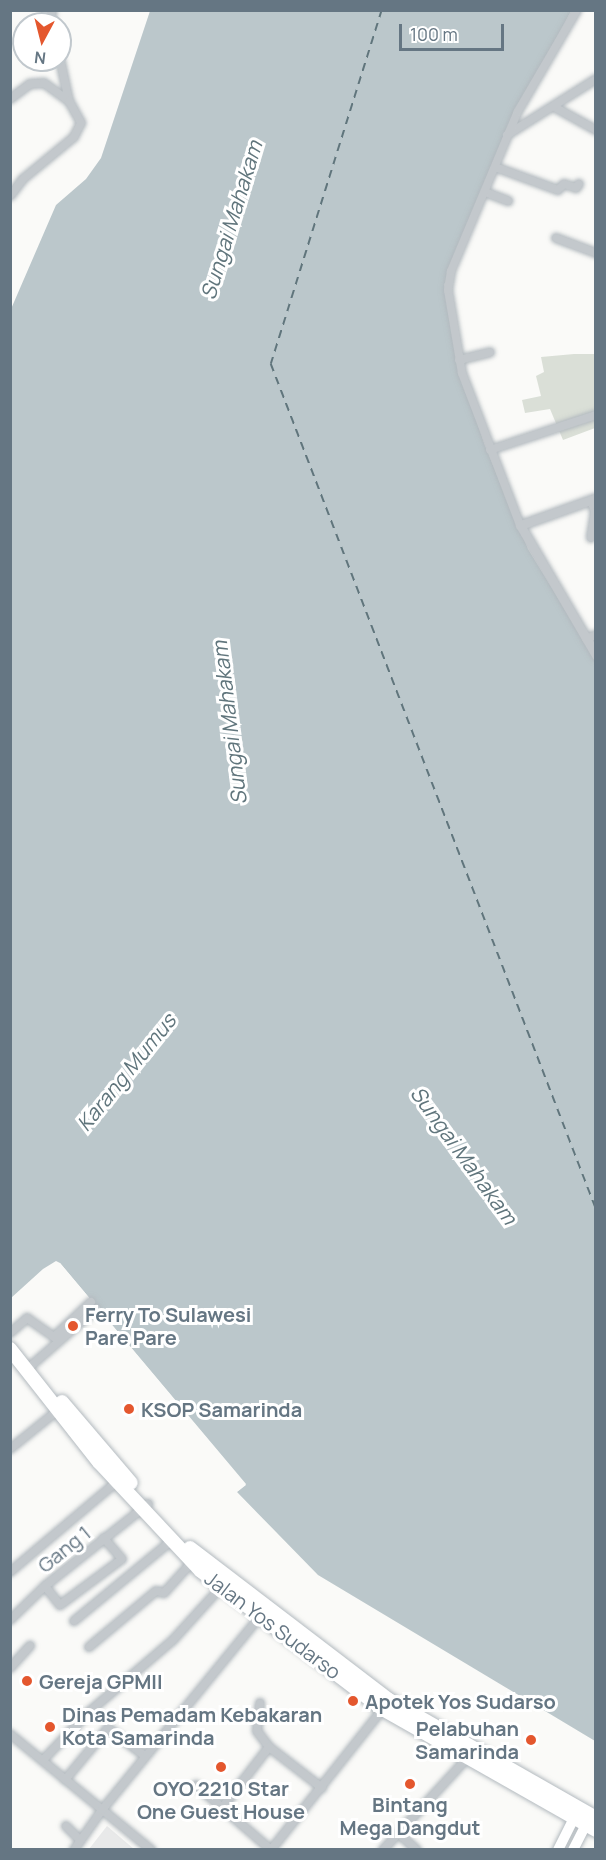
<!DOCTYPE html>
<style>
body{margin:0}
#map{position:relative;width:606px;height:1860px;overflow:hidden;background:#fafaf8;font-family:Manrope,sans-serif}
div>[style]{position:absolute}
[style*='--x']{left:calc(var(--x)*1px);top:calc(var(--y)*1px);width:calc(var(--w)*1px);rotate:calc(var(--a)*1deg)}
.built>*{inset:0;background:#e8e9e9}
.green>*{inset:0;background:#dadfd7}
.water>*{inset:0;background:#bbc7cb}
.pier>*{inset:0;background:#fafaf8}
.ferry>*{height:1.5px;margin-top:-0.75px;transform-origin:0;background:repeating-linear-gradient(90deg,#60757c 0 8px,transparent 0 14px)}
.roads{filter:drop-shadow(0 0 2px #b3babf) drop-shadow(0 0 2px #b3babf)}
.minor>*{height:8px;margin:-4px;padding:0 4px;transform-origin:4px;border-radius:4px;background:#c3c8cc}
.tertiary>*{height:9px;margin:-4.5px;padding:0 4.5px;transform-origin:4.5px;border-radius:4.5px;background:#c3c8cc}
.secondary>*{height:10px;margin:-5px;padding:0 5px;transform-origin:5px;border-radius:5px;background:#fff}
.trunk>*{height:14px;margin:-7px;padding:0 7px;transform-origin:7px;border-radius:7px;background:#fff}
.dots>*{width:16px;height:16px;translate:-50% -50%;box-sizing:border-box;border:3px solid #fff;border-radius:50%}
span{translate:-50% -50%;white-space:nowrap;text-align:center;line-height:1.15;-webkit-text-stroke:6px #fff;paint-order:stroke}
.poi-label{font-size:20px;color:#657683;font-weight:700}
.left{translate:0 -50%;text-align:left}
.right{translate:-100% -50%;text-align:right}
.street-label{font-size:20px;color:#657683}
.water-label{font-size:21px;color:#60757c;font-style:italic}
.frame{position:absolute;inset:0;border:12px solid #657683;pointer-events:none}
.north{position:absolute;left:12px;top:12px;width:60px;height:60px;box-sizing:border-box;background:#fff;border:2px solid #c1c8cd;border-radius:50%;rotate:187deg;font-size:16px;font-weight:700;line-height:24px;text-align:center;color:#657683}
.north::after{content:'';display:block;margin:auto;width:21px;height:27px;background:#e4572e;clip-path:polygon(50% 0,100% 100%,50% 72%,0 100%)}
.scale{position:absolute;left:399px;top:24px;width:105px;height:27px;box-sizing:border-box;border:3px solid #657683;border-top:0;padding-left:8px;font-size:18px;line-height:21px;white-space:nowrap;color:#657683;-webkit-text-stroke:4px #fff;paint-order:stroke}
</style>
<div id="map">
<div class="built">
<i style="clip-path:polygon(107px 1826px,134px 1849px,89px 1849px)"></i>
</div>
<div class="green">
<i style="clip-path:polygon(574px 354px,595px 354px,595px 428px,563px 440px,550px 409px,525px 413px,522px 400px,541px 396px,536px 376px,544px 372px,541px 357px)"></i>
</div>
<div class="water">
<i style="clip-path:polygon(150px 11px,571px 11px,505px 132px,444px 285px,458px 365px,485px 446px,528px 549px,595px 659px,595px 1741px,318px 1575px,237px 1492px,246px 1484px,60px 1263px,56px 1261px,43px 1269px,11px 1298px,11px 309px,56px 205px,86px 179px,101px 158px)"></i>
</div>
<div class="pier">
<i style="clip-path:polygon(60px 1263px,246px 1485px,237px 1492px,242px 1484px,58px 1265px)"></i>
</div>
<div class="ferry">
<i style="--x:382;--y:10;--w:371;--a:107.4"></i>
<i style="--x:271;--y:364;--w:905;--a:68.96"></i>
</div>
<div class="roads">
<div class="minor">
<i style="--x:51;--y:24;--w:14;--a:-86"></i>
<i style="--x:60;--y:59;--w:43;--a:77.9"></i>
<i style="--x:10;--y:99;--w:25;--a:-37"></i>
<i style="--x:30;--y:84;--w:14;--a:-4"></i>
<i style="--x:44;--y:83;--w:31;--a:36"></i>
<i style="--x:69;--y:101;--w:25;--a:61"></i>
<i style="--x:81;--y:123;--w:16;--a:117"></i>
<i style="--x:74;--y:137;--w:66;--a:140.5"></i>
<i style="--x:23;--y:179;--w:21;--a:127"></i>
<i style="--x:556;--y:108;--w:46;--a:28.8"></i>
<i style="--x:507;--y:135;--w:105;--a:-32.2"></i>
<i style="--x:495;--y:167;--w:67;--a:20.1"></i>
<i style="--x:558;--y:190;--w:8;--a:-45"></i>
<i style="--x:564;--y:184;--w:13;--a:18"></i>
<i style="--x:576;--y:188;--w:5;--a:-53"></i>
<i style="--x:485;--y:192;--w:25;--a:21"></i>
<i style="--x:556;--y:238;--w:43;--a:20.6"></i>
<i style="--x:459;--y:360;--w:32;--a:-14"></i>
<i style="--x:490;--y:450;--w:112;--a:-18.3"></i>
<i style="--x:591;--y:500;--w:13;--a:72"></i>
<i style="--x:595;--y:512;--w:26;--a:99"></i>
<i style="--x:520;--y:525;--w:163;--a:-110.9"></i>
<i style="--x:462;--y:373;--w:84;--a:-99.6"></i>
<i style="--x:448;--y:290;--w:19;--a:-81"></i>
<i style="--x:451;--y:271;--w:173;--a:-67.3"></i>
<i style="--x:518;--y:111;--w:117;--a:-59.7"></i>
<i style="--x:586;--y:639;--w:11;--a:-22"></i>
<i style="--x:10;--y:1333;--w:23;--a:-41"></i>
<i style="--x:27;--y:1318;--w:33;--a:35"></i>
<i style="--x:54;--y:1337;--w:51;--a:-43.4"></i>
<i style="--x:33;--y:1364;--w:84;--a:-41.1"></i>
<i style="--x:10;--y:1449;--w:60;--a:-39"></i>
<i style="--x:10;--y:1572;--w:143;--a:-40.2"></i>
<i style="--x:45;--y:1586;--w:24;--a:52"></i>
<i style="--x:60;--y:1605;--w:77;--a:-36.6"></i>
<i style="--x:122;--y:1559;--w:28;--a:-131"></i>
<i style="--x:10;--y:1620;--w:49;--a:-44.2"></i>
<i style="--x:45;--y:1586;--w:132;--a:-38.5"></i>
<i style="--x:74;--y:1621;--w:126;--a:-39.5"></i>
<i style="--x:89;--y:1647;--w:87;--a:-39.9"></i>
<i style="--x:156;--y:1591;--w:8;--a:14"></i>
<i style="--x:164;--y:1593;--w:42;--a:-47.9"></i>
<i style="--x:10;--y:1668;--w:30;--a:-48"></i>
<i style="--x:260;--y:1703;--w:28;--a:96"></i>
<i style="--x:257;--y:1731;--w:20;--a:53"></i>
<i style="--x:10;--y:1734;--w:183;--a:39.4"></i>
<i style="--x:43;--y:1760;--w:66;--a:-46.2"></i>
<i style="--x:89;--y:1712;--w:111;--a:-40.6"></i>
<i style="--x:173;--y:1640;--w:72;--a:-47.8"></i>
<i style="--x:65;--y:1780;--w:67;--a:-50.4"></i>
<i style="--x:108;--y:1728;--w:46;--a:37.1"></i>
<i style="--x:196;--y:1785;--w:99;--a:40.9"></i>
<i style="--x:271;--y:1850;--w:184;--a:-51.6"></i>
<i style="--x:222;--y:1808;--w:77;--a:-52.4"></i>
<i style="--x:269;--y:1747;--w:67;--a:37.7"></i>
<i style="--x:66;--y:1826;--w:20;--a:45"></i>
<i style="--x:398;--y:1833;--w:25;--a:42"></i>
<i style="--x:74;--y:1850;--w:49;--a:-55"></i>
<i style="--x:102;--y:1810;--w:253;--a:-50.8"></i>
<i style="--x:383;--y:1850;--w:127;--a:-47.5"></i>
</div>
<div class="tertiary">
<i style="--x:596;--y:498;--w:81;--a:160.4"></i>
<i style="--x:520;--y:525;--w:151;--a:59.7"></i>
</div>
<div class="secondary">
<i style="--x:558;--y:1850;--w:42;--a:-63.4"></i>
<i style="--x:573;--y:1850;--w:36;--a:-63"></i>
</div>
<div class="trunk">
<i style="--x:10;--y:1349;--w:144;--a:51.8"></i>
<i style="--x:99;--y:1462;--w:149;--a:46.9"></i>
<i style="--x:201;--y:1571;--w:228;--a:37.2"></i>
<i style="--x:383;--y:1709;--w:245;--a:29.6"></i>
<i style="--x:62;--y:1402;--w:106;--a:49.6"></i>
<i style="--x:190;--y:1548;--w:250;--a:37.4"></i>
<i style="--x:389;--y:1700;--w:238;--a:29.7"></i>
</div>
</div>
<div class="dots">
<i style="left:73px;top:1326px;background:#e4572e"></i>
<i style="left:129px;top:1409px;background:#e4572e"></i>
<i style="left:27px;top:1681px;background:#e4572e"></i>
<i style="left:353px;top:1701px;background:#e4572e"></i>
<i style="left:50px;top:1727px;background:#e4572e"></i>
<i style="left:531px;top:1740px;background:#e4572e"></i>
<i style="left:221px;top:1767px;background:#e4572e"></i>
<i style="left:410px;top:1784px;background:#e4572e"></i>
</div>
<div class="poi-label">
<span class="left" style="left:85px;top:1326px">Ferry To Sulawesi<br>Pare Pare</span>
<span class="left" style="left:141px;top:1409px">KSOP Samarinda</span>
<span class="left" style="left:39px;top:1681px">Gereja GPMII</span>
<span class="left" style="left:365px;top:1701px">Apotek Yos Sudarso</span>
<span class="left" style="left:62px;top:1726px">Dinas Pemadam Kebakaran<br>Kota Samarinda</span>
<span class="right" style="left:519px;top:1740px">Pelabuhan<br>Samarinda</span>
<span style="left:221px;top:1800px">OYO 2210 Star<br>One Guest House</span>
<span style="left:410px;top:1816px">Bintang<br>Mega Dangdut</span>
</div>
<div class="street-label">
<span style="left:64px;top:1549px;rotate:-39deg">Gang 1</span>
<span style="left:273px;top:1625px;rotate:37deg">Jalan Yos Sudarso</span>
</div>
<div class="water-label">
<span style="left:231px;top:220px;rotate:-73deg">Sungai Mahakam</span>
<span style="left:229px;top:723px;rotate:-97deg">Sungai Mahakam</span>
<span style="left:126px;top:1072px;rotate:-51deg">Karang Mumus</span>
<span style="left:464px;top:1155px;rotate:54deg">Sungai Mahakam</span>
</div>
<div class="frame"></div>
<div class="north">N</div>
<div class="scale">100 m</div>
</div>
